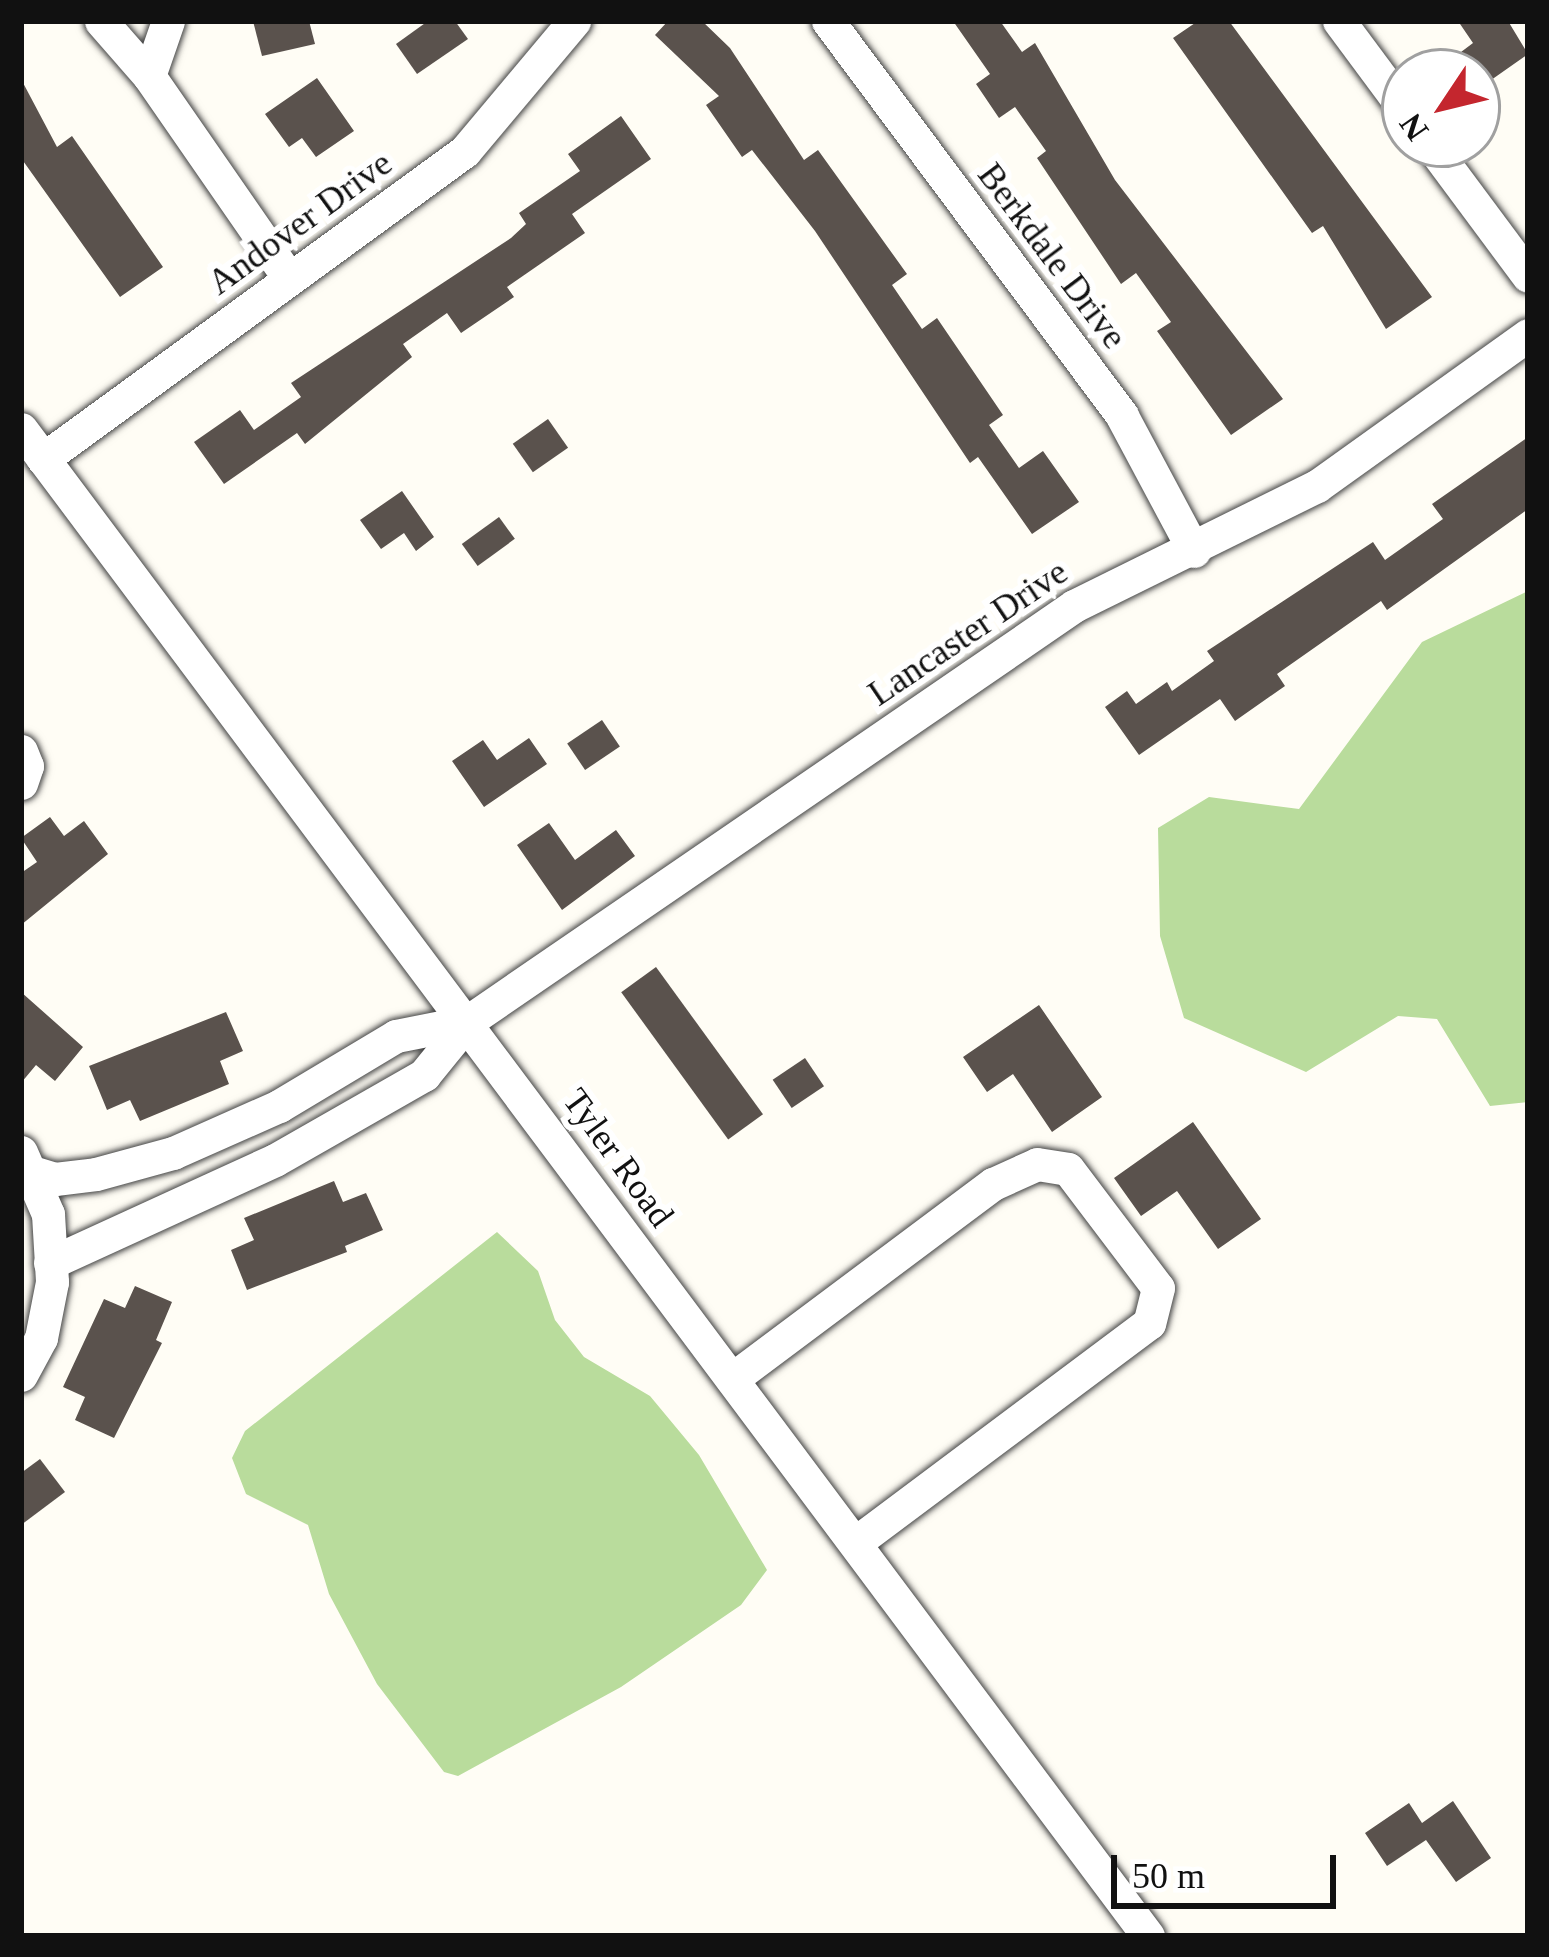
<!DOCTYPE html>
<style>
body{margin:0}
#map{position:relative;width:1549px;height:1957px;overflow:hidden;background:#fffdf5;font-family:Georgia,serif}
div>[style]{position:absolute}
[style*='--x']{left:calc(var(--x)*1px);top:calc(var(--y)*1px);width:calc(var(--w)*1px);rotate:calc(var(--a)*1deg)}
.forest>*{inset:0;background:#b9dc9c}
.building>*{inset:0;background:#5a524d;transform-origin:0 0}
.roads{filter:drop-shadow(0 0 3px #444) drop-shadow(0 0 3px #444)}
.minor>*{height:33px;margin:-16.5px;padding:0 16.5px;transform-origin:16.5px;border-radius:16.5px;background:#fff}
span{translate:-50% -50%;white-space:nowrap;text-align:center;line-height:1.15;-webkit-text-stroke:12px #fff;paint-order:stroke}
.street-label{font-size:36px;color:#111}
.frame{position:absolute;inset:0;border:24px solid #111;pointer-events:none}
.north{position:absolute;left:1381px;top:48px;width:120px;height:120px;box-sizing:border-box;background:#fff;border:3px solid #a0a0a0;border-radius:50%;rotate:235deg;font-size:33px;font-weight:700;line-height:48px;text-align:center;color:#111}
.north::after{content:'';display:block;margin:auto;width:42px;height:54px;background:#c4262e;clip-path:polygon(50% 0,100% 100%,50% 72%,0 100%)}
.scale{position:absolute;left:1111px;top:1855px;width:225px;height:54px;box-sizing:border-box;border:6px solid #111;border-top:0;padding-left:15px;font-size:36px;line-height:42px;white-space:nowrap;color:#111;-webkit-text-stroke:9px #fff;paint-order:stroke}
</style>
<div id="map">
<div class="forest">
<i style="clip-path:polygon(1528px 591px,1528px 1102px,1490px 1106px,1437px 1019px,1398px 1016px,1306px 1072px,1184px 1018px,1160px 936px,1158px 828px,1209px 797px,1299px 809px,1422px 642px)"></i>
<i style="clip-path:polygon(497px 1232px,538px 1271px,555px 1320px,584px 1357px,650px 1396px,699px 1455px,767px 1570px,741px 1605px,621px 1687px,458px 1776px,444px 1772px,377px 1684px,329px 1594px,308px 1525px,246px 1494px,232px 1458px,245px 1431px)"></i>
</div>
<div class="building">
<i style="clip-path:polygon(253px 21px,309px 21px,315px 44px,262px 56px)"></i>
<i style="clip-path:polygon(428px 21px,455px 21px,468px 39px,417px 74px,396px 44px)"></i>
<i style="clip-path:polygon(668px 21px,702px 21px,730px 48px,804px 160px,818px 150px,907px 274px,892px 285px,922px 329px,937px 318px,1003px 415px,989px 425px,1019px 468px,1043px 451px,1079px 502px,1032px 534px,978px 457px,970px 463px,815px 231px,752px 150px,742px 157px,706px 105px,719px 96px,655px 35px)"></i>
<i style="clip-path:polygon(953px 21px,1000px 21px,1022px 52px,1035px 43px,1115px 180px,1283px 399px,1231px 435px,1157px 331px,1171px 322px,1136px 273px,1121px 284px,1037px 158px,1046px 151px,1015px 107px,999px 118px,976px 84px,990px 74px)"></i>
<i style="clip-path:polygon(1198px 21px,1229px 21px,1432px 297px,1386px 329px,1323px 226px,1312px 233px,1173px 38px)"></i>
<i style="clip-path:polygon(1458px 21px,1508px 21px,1528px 54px,1484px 85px,1461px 52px,1473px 43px)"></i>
<i style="clip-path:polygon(317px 78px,354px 131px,316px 157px,302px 138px,289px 147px,265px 114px)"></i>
<i style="clip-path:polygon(21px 79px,57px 147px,72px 136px,163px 267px,120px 297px,21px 158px)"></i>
<i style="clip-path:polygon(621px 116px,651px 159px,572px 214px,585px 233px,507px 287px,514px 297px,461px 333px,447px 313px,403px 344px,412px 357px,305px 444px,297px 433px,224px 484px,194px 442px,240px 410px,254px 430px,301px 397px,291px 383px,511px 238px,526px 224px,519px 213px,580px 171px,568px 154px)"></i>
<i style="left:548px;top:419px;width:35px;height:43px;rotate:55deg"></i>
<i style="clip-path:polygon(1528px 437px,1528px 509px,1387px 610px,1381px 601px,1277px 674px,1285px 686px,1235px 721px,1220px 699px,1139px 755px,1105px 707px,1127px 691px,1136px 704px,1167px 682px,1172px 691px,1214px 661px,1207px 651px,1373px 542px,1385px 560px,1443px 519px,1432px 504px)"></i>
<i style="clip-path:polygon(402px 491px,434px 537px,416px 551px,404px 533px,381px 549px,360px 520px)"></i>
<i style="left:499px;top:517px;width:27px;height:46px;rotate:54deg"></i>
<i style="left:602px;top:720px;width:32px;height:42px;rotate:56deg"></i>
<i style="clip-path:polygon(529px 738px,547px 764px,484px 807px,452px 761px,483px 740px,497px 760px)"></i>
<i style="clip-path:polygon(50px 817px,64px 836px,84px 821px,108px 854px,21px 925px,21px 873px,37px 862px,21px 838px)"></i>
<i style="clip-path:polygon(549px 823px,575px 860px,616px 830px,635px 856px,562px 910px,517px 845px)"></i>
<i style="left:656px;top:967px;width:182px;height:43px;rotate:54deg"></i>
<i style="clip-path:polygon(21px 992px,83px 1047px,55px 1081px,36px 1065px,21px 1083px)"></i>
<i style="clip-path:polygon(1039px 1005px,1102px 1097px,1052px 1132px,1013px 1074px,987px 1092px,963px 1057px)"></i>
<i style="clip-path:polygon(226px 1012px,243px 1051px,220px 1061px,229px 1084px,140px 1121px,130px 1100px,107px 1110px,89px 1066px)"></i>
<i style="left:805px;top:1058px;width:34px;height:39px;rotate:56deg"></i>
<i style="clip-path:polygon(1193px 1122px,1261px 1219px,1218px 1249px,1177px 1191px,1141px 1216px,1114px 1178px)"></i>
<i style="clip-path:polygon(334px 1181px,343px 1202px,366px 1193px,383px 1230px,345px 1246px,347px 1252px,247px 1290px,231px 1250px,254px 1240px,244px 1218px)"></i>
<i style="clip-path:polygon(135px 1286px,172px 1302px,156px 1340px,162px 1343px,114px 1438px,75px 1420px,85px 1397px,63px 1387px,104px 1299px,125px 1308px)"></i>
<i style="clip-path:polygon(40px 1459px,65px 1492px,21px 1525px,21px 1473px)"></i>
<i style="clip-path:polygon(1453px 1801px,1491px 1858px,1456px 1882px,1426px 1840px,1387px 1866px,1365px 1833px,1409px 1803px,1422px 1823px)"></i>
</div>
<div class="roads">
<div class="minor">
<i style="--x:101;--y:21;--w:73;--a:48.9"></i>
<i style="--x:149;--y:76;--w:246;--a:55.3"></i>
<i style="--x:828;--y:21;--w:492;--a:53.3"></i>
<i style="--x:1122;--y:416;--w:153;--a:61.9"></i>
<i style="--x:1339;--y:21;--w:111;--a:53.4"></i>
<i style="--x:149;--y:76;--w:58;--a:-70.9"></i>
<i style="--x:1430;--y:144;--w:164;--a:53.4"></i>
<i style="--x:21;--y:429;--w:1882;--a:53.21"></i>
<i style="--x:43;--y:459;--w:522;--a:-36.12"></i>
<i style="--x:465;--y:151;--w:170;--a:-50"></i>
<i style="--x:21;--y:751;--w:16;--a:68"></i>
<i style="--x:27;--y:766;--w:18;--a:109"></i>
<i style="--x:21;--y:1152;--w:68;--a:66.5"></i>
<i style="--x:48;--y:1214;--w:68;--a:86.6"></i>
<i style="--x:52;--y:1282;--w:57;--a:101.1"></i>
<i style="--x:41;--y:1338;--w:42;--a:118.4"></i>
<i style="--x:32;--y:1172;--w:24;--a:17"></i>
<i style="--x:55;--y:1179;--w:41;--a:-7"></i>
<i style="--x:96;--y:1174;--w:80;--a:-15.3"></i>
<i style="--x:173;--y:1153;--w:116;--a:-23.9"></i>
<i style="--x:279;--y:1106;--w:136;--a:-30.9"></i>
<i style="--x:396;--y:1036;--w:72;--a:-11.2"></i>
<i style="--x:50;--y:1263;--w:247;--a:-24.6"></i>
<i style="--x:275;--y:1160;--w:172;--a:-29.7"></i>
<i style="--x:424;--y:1075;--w:68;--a:-50.9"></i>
<i style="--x:467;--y:1022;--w:736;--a:-34.42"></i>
<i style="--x:1074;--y:606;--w:271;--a:-26.3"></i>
<i style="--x:1317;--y:486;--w:259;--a:-35.6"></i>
<i style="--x:732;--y:1379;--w:326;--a:-36.8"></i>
<i style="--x:993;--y:1184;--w:48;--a:-24.4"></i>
<i style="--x:1037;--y:1164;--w:31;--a:9"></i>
<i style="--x:1068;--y:1169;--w:149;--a:52.9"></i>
<i style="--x:1158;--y:1288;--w:36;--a:104"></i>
<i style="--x:1149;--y:1323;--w:367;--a:143.2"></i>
</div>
</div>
<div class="street-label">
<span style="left:300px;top:223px;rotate:-36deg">Andover Drive</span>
<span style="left:1052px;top:256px;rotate:53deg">Berkdale Drive</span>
<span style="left:968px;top:633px;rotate:-34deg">Lancaster Drive</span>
<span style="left:618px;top:1158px;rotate:54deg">Tyler Road</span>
</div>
<div class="frame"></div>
<div class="north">N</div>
<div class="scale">50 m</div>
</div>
